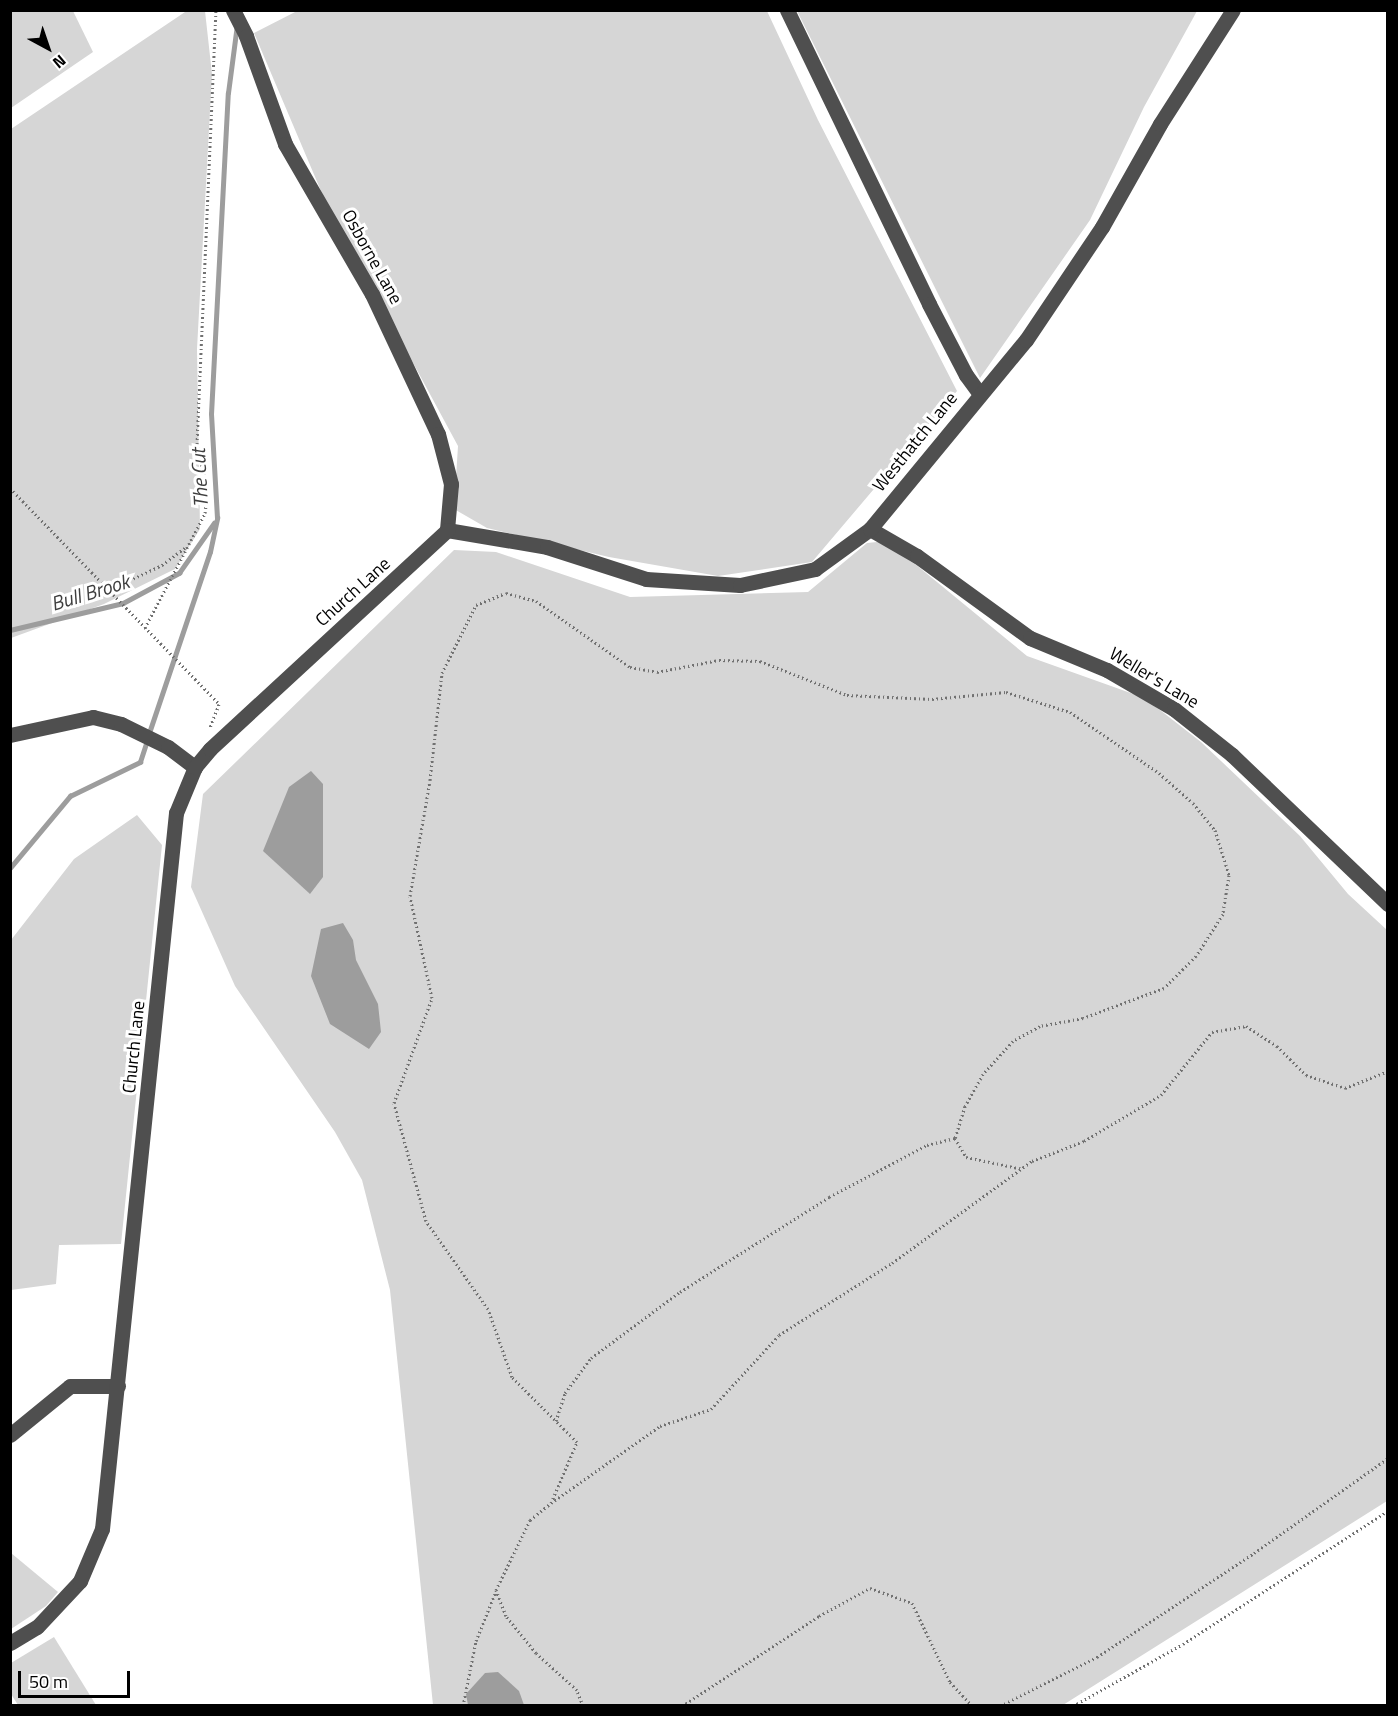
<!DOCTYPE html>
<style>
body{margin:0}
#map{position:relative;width:1398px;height:1716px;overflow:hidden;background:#fff;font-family:"Titillium Web",sans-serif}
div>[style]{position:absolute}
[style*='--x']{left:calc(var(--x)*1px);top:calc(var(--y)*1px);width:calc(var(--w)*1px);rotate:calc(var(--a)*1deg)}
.green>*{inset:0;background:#d6d6d6}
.water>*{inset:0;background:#9d9d9d}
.stream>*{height:4.5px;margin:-2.25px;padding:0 2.25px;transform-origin:2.25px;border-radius:2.25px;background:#9d9d9d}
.path>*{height:3px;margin-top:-1.5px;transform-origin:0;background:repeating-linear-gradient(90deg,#717171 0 1.5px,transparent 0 4.5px)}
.minor>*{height:15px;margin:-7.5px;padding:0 7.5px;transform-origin:7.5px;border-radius:7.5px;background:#4f4f4f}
span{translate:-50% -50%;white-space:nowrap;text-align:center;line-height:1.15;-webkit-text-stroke:6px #fff;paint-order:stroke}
.street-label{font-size:18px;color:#000}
.water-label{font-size:20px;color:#3e3e3e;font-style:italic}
.frame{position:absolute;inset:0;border:12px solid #000;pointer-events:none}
.north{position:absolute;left:18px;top:18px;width:60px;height:60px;-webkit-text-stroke:4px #fff;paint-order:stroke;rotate:140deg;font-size:16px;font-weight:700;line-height:24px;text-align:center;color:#000}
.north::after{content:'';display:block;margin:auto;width:21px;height:27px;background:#000;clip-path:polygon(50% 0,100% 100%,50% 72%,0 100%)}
.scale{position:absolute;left:18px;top:1671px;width:112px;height:27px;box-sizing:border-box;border:3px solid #000;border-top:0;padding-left:8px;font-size:18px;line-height:21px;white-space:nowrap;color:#000;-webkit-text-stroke:4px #fff;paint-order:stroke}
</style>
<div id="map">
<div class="green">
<i style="clip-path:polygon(11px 10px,73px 11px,93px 52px,11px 108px)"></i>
<i style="clip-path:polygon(188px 10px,205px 11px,212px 74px,197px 349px,200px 529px,175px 569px,104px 604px,11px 638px,11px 129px)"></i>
<i style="clip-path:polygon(299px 10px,767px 11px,818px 120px,957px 391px,812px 562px,718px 576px,609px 557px,487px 528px,454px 509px,458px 446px,324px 198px,254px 33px)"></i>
<i style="clip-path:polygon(797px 11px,1197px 11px,1144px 107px,1090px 220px,980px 378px)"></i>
<i style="clip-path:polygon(887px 541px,1027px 656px,1139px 696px,1160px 710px,1201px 742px,1300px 836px,1348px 894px,1387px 930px,1387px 1501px,1063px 1705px,433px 1705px,390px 1290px,362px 1180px,335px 1132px,235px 986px,191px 887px,203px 794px,454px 550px,496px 552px,630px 597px,808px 592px,867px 543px)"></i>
<i style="clip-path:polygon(137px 815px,162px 845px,121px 1244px,59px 1245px,56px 1284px,11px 1290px,11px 940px,74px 859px)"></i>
<i style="clip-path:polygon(11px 1553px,58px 1592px,46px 1606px,11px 1629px)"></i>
<i style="clip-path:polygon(54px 1637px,96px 1705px,18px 1705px,11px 1694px,11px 1663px)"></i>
</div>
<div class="water">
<i style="clip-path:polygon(311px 771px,323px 784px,323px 877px,310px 894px,263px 851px,289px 787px)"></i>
<i style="clip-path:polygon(343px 923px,353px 940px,356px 960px,378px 1004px,381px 1032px,369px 1049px,330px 1024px,311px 976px,321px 929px)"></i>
<i style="clip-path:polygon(498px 1672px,519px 1691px,524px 1705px,468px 1705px,466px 1694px,485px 1673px)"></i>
</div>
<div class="stream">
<i style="--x:10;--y:630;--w:116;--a:-13.4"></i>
<i style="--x:123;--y:603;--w:64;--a:-28.2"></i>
<i style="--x:179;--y:573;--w:61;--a:-55"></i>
<i style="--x:149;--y:733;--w:191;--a:-71.4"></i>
<i style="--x:210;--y:552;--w:35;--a:-78"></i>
<i style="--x:217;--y:518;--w:104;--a:-93.3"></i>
<i style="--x:211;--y:414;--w:321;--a:-87"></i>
<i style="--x:228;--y:93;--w:69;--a:-82.5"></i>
<i style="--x:10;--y:868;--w:94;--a:-50.2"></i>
<i style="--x:70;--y:796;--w:78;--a:-25.9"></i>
<i style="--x:140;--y:762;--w:22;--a:-72"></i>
</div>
<div class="path">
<i style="--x:10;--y:488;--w:301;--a:45.9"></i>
<i style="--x:219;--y:704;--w:25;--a:111"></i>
<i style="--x:109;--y:590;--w:59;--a:-25.3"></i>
<i style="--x:162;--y:565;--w:30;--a:-37"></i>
<i style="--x:145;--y:628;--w:130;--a:-62.4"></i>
<i style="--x:205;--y:513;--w:21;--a:-82"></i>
<i style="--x:208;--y:492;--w:49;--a:-102.9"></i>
<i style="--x:197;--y:444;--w:434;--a:-87.5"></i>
<i style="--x:556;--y:1421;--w:29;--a:-72"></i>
<i style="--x:565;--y:1393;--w:44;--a:-53.4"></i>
<i style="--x:591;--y:1358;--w:111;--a:-36.6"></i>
<i style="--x:680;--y:1292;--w:177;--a:-32.5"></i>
<i style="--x:829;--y:1197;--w:111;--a:-28"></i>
<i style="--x:927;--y:1145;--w:29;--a:-14"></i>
<i style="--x:551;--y:1503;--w:66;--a:-66.9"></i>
<i style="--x:577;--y:1442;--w:92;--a:-135"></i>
<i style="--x:512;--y:1377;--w:72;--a:-109.4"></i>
<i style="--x:488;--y:1309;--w:108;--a:-125.2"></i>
<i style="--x:426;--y:1221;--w:122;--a:-105.2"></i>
<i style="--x:394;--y:1103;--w:112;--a:-70.1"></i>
<i style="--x:432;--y:998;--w:104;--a:-102.2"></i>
<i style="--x:410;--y:896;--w:118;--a:-80.2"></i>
<i style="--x:430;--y:780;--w:108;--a:-83.6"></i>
<i style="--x:442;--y:673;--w:76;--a:-63.4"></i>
<i style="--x:476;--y:605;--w:32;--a:-22"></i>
<i style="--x:506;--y:593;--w:31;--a:15"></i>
<i style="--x:536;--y:601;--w:115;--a:35.1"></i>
<i style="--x:630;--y:667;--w:27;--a:10"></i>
<i style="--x:657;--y:672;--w:63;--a:-11"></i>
<i style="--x:719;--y:660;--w:41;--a:1.4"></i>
<i style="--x:760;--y:661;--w:93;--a:21.3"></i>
<i style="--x:847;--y:695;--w:85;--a:2.7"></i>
<i style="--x:932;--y:699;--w:74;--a:-5.4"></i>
<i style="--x:1006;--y:692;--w:67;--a:17.4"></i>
<i style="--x:1070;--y:712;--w:108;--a:34.4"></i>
<i style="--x:1159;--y:773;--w:45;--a:41.4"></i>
<i style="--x:1193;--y:803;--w:35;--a:51"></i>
<i style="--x:1215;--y:830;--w:47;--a:72.7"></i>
<i style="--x:1229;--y:875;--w:39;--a:99"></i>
<i style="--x:1223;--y:914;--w:50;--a:122.7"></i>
<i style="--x:1196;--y:956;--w:45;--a:135"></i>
<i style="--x:1164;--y:988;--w:86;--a:159.7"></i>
<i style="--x:1083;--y:1018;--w:44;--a:169.5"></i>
<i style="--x:1040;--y:1026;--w:31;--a:151"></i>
<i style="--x:1013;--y:1041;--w:45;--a:132.3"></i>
<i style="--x:983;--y:1074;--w:37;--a:119"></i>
<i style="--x:965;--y:1106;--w:34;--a:107"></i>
<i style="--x:955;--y:1138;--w:22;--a:60"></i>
<i style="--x:966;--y:1157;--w:58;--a:11.9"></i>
<i style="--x:463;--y:1706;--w:66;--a:-78.7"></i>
<i style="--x:476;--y:1641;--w:54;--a:-68.2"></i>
<i style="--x:583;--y:1706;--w:17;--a:-111"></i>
<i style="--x:577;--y:1690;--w:55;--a:-137.9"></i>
<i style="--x:536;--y:1653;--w:48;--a:-129"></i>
<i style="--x:506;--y:1616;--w:28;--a:-111"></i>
<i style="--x:496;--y:1590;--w:78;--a:-64.1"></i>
<i style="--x:530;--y:1520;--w:27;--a:-39"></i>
<i style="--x:551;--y:1503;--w:133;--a:-35.2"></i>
<i style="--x:660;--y:1426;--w:54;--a:-18.4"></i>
<i style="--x:711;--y:1409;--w:100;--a:-47.4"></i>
<i style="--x:779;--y:1335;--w:134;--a:-32.5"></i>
<i style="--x:892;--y:1263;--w:173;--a:-36.1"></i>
<i style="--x:1032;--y:1161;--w:56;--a:-21"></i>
<i style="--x:1084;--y:1141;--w:90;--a:-30.9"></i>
<i style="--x:1161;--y:1095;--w:81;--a:-51"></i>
<i style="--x:1212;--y:1032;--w:35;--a:-10"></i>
<i style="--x:1246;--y:1026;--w:37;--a:33"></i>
<i style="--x:1277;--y:1046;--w:41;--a:45"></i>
<i style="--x:1306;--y:1075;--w:41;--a:18.4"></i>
<i style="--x:1345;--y:1088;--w:46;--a:-21.6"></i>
<i style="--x:682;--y:1706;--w:164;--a:-33.3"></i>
<i style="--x:819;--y:1616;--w:58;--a:-28.8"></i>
<i style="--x:870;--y:1588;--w:45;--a:19.7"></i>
<i style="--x:912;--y:1603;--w:88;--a:64.3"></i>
<i style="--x:950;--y:1682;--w:33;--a:47"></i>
<i style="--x:1000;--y:1706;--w:109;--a:-26.8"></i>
<i style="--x:1097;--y:1657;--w:188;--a:-33.5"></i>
<i style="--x:1254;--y:1553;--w:164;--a:-35.3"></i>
<i style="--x:1073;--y:1706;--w:126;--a:-29.4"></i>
<i style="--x:1183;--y:1644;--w:244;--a:-33"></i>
</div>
<div class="minor">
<i style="--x:233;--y:10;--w:29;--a:63"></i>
<i style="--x:246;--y:36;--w:115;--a:70.1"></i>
<i style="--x:285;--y:144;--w:173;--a:59.9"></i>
<i style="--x:372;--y:294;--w:155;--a:64.8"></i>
<i style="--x:438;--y:434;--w:52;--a:75.4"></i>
<i style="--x:451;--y:484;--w:46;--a:95"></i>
<i style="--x:787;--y:10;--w:326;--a:64.2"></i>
<i style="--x:929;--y:304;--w:80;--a:62.5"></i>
<i style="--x:966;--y:375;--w:24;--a:54"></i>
<i style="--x:870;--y:529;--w:54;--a:29.9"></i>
<i style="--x:917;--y:556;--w:140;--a:36"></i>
<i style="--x:1030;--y:638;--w:83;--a:22.6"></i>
<i style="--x:1107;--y:670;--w:78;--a:30.2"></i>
<i style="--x:1174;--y:709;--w:74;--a:38.4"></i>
<i style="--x:1232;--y:755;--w:216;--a:43.7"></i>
<i style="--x:447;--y:530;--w:101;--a:9.6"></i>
<i style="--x:547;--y:547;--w:104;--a:17.9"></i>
<i style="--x:646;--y:579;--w:94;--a:3.7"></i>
<i style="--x:740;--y:585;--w:77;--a:-12"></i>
<i style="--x:815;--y:569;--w:68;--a:-36"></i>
<i style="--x:870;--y:529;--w:245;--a:-50.5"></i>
<i style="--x:1026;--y:340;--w:136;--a:-56.1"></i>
<i style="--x:1102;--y:227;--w:118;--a:-60.6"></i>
<i style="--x:1160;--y:124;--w:135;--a:-57.4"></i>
<i style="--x:10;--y:735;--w:85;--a:-12.2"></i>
<i style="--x:93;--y:717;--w:29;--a:14"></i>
<i style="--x:121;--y:724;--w:52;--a:26.1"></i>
<i style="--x:168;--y:747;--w:34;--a:37"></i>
<i style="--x:10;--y:1435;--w:77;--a:-39.2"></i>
<i style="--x:70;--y:1386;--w:48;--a:0"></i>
<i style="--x:10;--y:1643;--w:31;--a:-31"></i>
<i style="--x:37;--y:1627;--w:63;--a:-46.9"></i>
<i style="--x:80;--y:1581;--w:56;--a:-67.1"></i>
<i style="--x:102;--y:1529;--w:720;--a:-84.1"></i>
<i style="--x:176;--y:813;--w:50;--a:-67.6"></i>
<i style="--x:195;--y:767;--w:23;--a:-50"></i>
<i style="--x:210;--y:749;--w:323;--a:-42.7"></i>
</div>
<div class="street-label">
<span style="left:372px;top:257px;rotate:61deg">Osborne Lane</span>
<span style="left:915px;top:442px;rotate:-51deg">Westhatch Lane</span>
<span style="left:353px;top:592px;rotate:-42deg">Church Lane</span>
<span style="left:1154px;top:678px;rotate:31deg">Weller's Lane</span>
<span style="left:134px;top:1047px;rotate:-84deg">Church Lane</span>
</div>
<div class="water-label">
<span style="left:199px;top:478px;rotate:-93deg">The Cut</span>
<span style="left:90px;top:592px;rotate:-17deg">Bull Brook</span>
</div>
<div class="frame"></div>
<div class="north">N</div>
<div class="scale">50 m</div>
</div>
